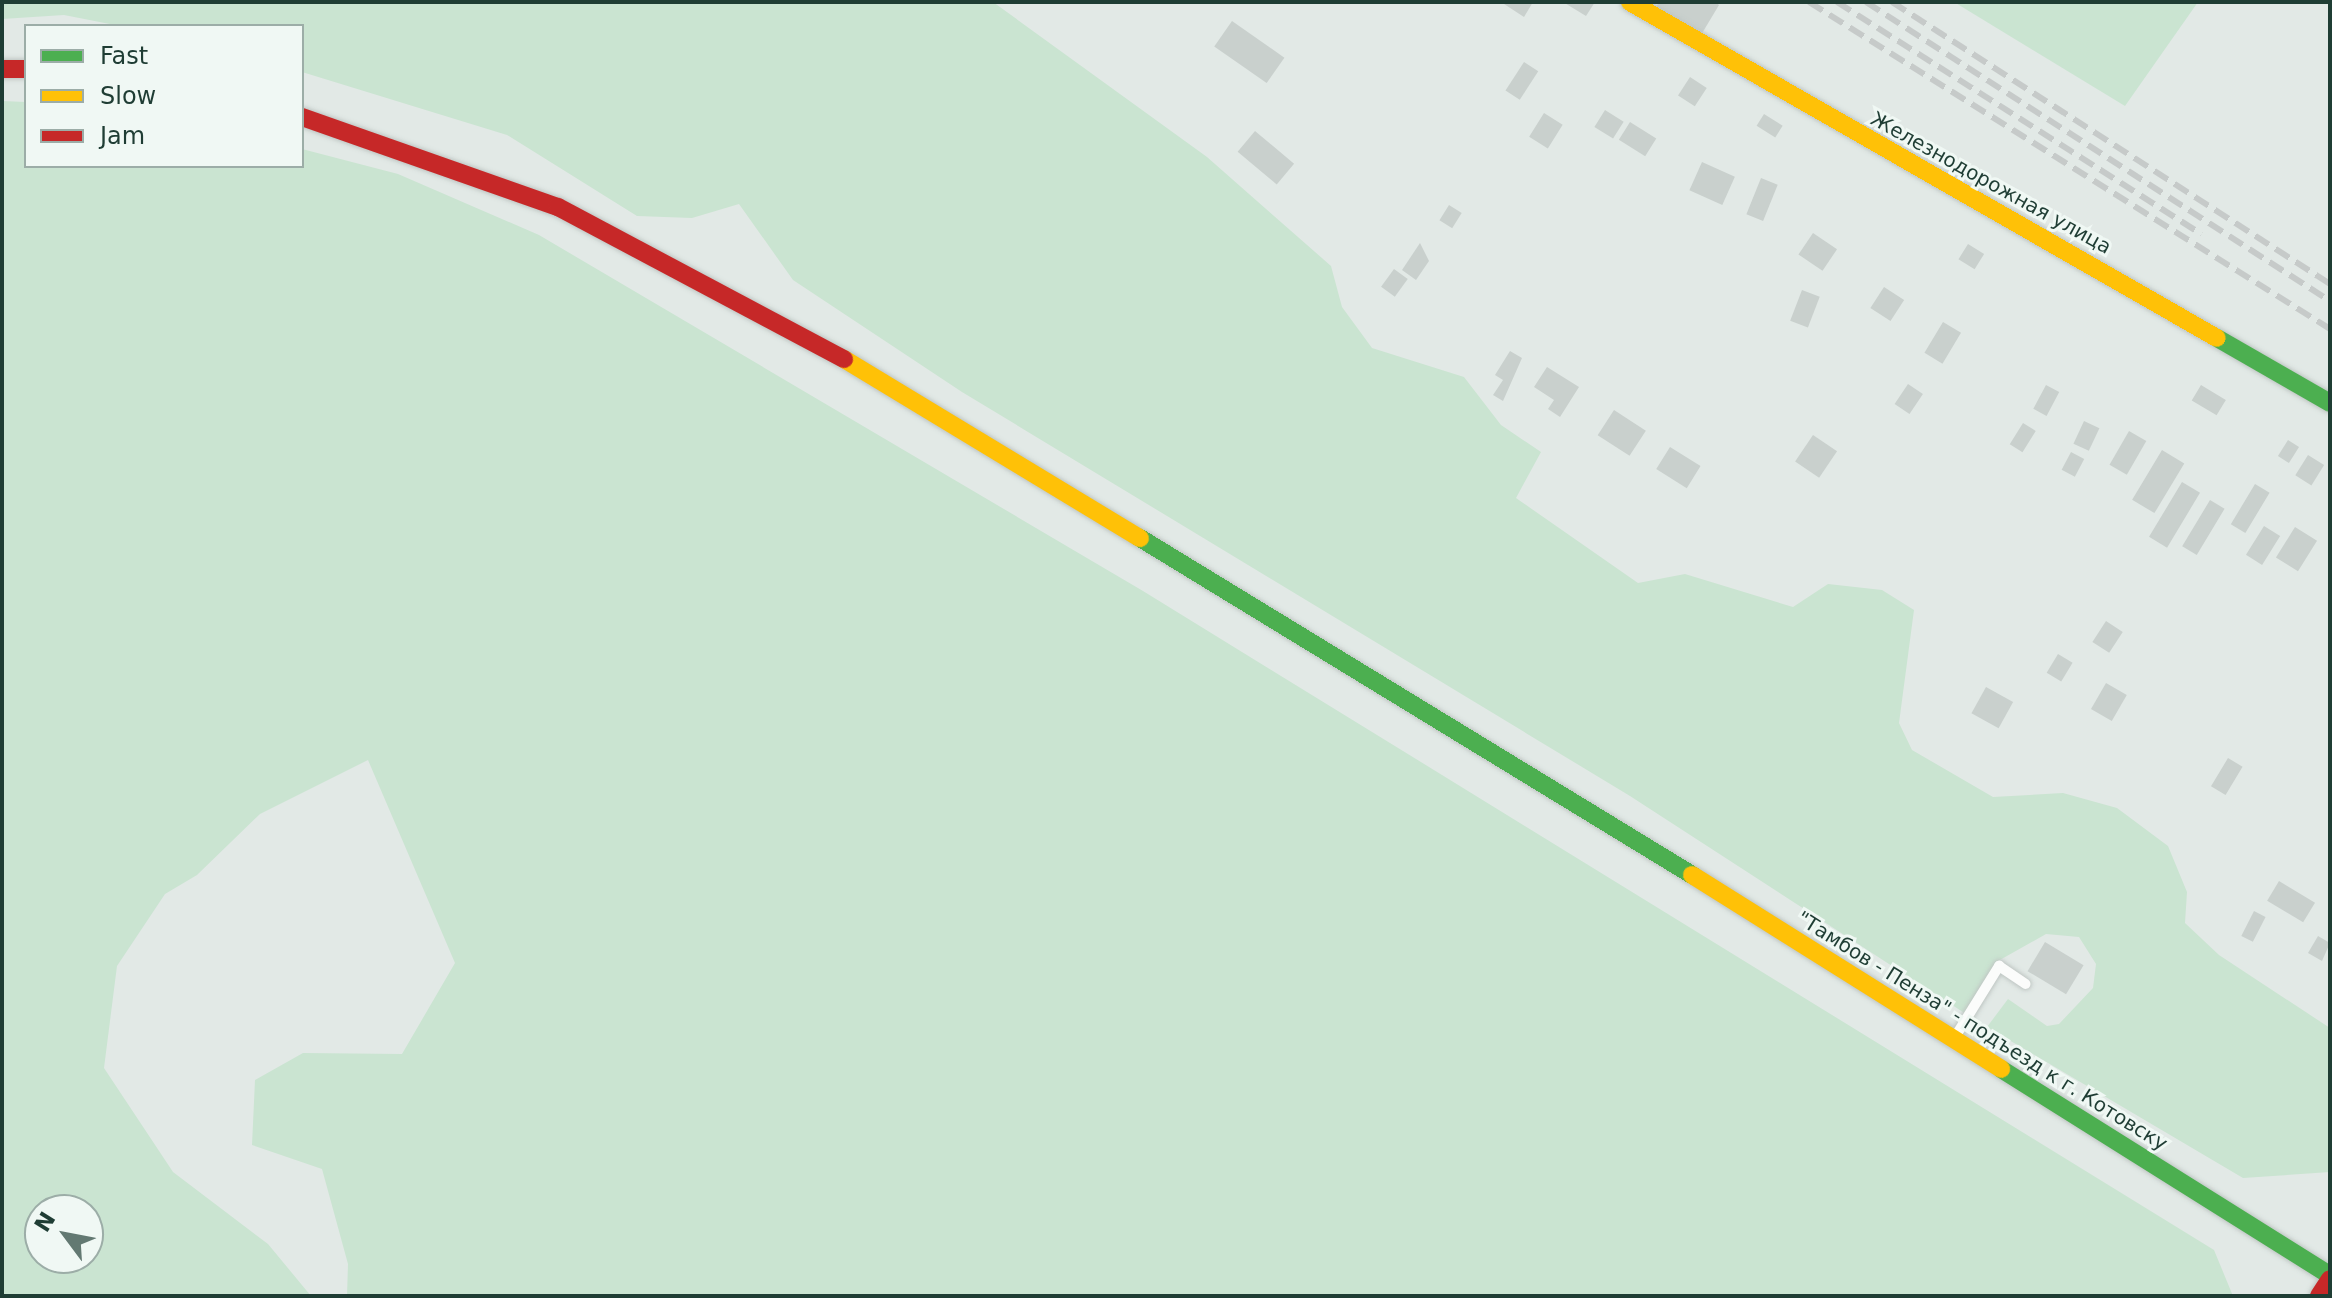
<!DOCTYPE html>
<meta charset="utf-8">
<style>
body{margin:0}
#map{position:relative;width:2332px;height:1298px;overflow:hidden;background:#e2e9e6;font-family:"DejaVu Sans",sans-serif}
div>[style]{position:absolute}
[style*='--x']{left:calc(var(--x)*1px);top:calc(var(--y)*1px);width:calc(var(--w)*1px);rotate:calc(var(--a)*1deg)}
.green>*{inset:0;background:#cae4d1}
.building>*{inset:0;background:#c9d0cd;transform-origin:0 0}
.roads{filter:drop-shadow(0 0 2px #bfc6c3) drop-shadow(0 0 2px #bfc6c3)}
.lane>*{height:10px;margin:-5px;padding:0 5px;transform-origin:5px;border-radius:5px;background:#fbfcfb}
.fast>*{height:18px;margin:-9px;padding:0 9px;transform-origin:9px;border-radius:9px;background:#4caf50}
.slow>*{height:18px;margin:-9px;padding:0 9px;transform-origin:9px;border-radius:9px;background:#ffc107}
.jam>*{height:18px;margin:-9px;padding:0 9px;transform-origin:9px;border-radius:9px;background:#c62828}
.rail>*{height:6px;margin-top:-3px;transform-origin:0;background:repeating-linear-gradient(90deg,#c6cac9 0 16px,transparent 0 24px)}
span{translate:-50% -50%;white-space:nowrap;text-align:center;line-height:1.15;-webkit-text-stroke:6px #f0f8f4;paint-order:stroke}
.street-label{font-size:20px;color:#1f3d34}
.frame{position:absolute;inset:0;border:4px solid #1f3d34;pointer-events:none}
.legend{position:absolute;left:24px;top:24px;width:280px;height:144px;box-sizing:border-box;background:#f0f8f4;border:2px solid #9cada7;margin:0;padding:10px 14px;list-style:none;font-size:24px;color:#1f3d34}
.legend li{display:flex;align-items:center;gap:16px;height:40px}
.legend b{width:40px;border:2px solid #9cada7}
.north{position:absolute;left:24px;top:1194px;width:80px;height:80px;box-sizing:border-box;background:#f0f8f4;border:2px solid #9cada7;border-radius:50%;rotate:302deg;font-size:22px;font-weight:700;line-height:32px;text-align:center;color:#1f3d34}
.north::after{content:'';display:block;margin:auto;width:28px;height:36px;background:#637972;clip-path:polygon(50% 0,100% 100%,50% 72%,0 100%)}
</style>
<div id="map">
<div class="green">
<i style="clip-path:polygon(2px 2px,993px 2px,1207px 157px,1331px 266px,1342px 307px,1372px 348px,1464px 377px,1501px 425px,1541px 452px,1516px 498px,1638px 583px,1685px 574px,1793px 607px,1828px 584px,1882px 590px,1914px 610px,1899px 723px,1912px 750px,1993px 797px,2063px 793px,2117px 808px,2168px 846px,2187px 892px,2185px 923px,2219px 955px,2330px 1028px,2330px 1172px,2243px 1178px,1987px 1027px,2008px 999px,2047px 1026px,2059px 1024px,2093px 988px,2096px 964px,2079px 937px,2046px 934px,1998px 961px,1966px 1014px,1630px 796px,962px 392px,793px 280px,739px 204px,692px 218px,637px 216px,507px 135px,302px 72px,302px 26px,120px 26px,64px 15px,2px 19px)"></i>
<i style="clip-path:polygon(1954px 2px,2198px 2px,2125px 106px)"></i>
<i style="clip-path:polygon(evenodd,2px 101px,26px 102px,26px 166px,302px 166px,302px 149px,398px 174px,539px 235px,1143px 591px,2214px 1250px,2233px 1296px,347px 1296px,348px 1264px,322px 1169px,252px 1145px,255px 1080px,303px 1053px,402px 1054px,455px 963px,368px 760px,260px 814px,197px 875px,165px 894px,117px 966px,104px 1068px,173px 1172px,268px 1244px,311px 1296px,2px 1296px,2px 101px,40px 1210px,88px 1210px,88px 1258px,40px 1258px,40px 1210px)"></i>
</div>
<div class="building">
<i style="clip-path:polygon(1501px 2px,1533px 2px,1524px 17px)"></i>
<i style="clip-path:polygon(1563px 2px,1595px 2px,1586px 16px)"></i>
<i style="clip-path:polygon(1659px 2px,1715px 2px,1719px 5px,1701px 35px,1656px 7px)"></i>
<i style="left:1232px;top:21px;width:64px;height:31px;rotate:35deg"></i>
<i style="left:1524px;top:62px;width:17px;height:34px;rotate:33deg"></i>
<i style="left:1690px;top:77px;width:20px;height:22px;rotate:33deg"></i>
<i style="left:1605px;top:110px;width:22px;height:20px;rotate:32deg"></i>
<i style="left:1544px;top:113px;width:22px;height:28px;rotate:32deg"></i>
<i style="left:1764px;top:114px;width:22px;height:14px;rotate:32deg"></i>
<i style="left:1630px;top:122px;width:31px;height:21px;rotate:32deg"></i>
<i style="left:1255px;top:131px;width:51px;height:27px;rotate:40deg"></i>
<i style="left:1702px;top:162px;width:36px;height:31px;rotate:24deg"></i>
<i style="left:1761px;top:178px;width:18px;height:39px;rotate:22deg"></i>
<i style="left:1449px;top:205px;width:15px;height:18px;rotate:32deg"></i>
<i style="left:1813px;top:233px;width:29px;height:26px;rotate:34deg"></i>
<i style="clip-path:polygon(1420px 243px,1429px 261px,1416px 280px,1402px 270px)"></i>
<i style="left:1968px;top:244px;width:19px;height:18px;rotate:32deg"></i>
<i style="left:1394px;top:269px;width:17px;height:22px;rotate:36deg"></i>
<i style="left:1884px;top:287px;width:24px;height:25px;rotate:33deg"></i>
<i style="left:1802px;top:290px;width:19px;height:33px;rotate:21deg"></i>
<i style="left:1943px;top:322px;width:21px;height:36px;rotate:31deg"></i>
<i style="clip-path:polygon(1510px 351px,1522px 358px,1503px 401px,1493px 395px,1503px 380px,1495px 375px)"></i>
<i style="clip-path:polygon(1547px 367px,1579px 387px,1560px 417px,1548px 409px,1554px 400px,1534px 387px)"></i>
<i style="left:1908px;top:384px;width:18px;height:24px;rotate:34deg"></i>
<i style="left:2046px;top:385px;width:15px;height:27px;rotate:28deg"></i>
<i style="left:2201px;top:385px;width:29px;height:18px;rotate:31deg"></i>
<i style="left:1614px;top:410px;width:38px;height:30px;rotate:33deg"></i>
<i style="left:2084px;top:421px;width:17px;height:25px;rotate:25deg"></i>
<i style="left:2023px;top:423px;width:15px;height:25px;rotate:32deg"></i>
<i style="left:2129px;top:431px;width:20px;height:39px;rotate:30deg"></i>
<i style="left:1813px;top:435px;width:29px;height:32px;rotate:34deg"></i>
<i style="left:2288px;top:440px;width:13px;height:19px;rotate:32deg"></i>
<i style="left:1670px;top:447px;width:36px;height:26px;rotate:32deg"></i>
<i style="left:2162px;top:450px;width:26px;height:58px;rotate:31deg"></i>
<i style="left:2071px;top:452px;width:15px;height:20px;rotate:28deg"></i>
<i style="left:2308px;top:455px;width:19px;height:24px;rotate:32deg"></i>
<i style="left:2182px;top:482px;width:21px;height:64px;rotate:31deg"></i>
<i style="left:2255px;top:484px;width:17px;height:47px;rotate:31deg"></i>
<i style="left:2210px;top:500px;width:17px;height:54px;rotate:31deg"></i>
<i style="left:2264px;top:526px;width:19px;height:34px;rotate:32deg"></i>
<i style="left:2295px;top:527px;width:26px;height:36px;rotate:32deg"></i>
<i style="left:2106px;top:621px;width:20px;height:25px;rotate:33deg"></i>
<i style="left:2058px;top:654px;width:17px;height:22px;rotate:31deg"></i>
<i style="left:2106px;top:683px;width:24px;height:30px;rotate:30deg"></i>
<i style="left:1986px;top:687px;width:31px;height:30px;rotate:29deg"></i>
<i style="left:2228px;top:758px;width:17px;height:33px;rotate:31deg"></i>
<i style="left:2279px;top:881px;width:42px;height:23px;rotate:31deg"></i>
<i style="left:2254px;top:911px;width:13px;height:28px;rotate:27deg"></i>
<i style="clip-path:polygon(2318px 936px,2330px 943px,2322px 961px,2308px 953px)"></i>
<i style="left:2045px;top:942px;width:45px;height:34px;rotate:31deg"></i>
</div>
<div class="roads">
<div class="lane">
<i style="--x:1955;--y:1037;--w:84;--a:-58.2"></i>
<i style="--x:1999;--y:966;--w:32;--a:34"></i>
</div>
<div class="fast">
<i style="--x:2217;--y:338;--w:130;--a:29.9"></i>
<i style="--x:1140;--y:538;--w:647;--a:31.4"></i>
<i style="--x:2001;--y:1069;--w:388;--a:32.1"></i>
</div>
<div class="slow">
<i style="--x:1630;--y:2;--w:676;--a:29.79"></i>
<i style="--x:844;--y:359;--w:346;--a:31.2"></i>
<i style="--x:1692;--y:875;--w:365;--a:32.1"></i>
</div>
<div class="jam">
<i style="--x:2;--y:69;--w:24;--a:0"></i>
<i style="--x:302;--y:117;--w:271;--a:19.4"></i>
<i style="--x:558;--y:207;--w:324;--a:28"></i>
<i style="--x:2319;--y:1296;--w:20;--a:-57"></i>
</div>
</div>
<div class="rail">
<i style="--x:1809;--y:2;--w:615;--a:32.11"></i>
<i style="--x:1837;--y:2;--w:432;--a:32.5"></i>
<i style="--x:1866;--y:2;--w:552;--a:32.8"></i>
<i style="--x:1892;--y:2;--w:521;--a:32.77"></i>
</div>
<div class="street-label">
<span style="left:1991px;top:183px;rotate:29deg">Железнодорожная улица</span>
<span style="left:1982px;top:1031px;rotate:32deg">"Тамбов - Пенза" - подъезд к г. Котовску</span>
</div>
<div class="frame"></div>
<ul class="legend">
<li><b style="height:10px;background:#4caf50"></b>Fast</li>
<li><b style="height:10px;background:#ffc107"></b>Slow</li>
<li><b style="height:10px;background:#c62828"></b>Jam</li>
</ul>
<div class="north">N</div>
</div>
